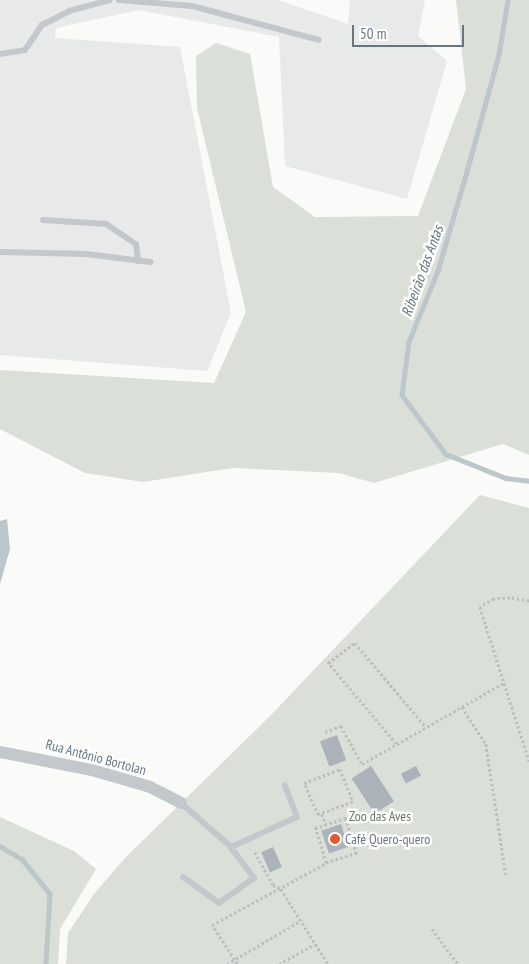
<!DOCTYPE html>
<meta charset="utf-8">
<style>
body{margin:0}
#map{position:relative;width:529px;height:964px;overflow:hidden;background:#fafaf8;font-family:"PT Sans Narrow",sans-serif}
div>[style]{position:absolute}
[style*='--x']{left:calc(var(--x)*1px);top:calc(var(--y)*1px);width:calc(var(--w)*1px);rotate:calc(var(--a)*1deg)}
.built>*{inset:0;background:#e8e9e9}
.green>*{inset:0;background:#dadfd7}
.water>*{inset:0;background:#bbc7cb}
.stream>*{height:4.5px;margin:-2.25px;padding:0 2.25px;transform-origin:2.25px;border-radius:2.25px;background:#bbc7cb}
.building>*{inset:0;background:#aab3b9;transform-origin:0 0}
.path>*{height:2.5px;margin-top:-1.25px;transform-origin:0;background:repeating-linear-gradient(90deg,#bbbfc2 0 2.5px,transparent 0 5px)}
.service>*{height:6px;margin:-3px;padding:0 3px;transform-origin:3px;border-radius:3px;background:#c3c8cc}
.minor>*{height:12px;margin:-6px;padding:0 6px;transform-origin:6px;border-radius:6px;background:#c3c8cc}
.dots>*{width:14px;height:14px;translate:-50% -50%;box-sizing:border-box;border:2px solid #fff;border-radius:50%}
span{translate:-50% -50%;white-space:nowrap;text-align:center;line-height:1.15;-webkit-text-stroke:5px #fff;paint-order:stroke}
.street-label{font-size:14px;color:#657683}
.park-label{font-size:14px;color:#687a64}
.poi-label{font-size:14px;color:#657683}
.left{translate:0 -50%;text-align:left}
.water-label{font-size:15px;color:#60757c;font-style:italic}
.scale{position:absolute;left:352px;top:25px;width:112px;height:22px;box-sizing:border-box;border:2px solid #657683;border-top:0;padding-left:6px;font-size:15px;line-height:18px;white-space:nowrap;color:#657683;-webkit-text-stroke:4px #fff;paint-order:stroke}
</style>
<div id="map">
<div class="built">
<i style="clip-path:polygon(0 0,278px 0,348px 24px,350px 0,425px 0,418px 36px,447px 61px,407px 199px,285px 166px,279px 37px,139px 10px,56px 28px,55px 38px,180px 47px,231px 313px,207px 371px,0 355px)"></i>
</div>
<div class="green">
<i style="clip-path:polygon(456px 0,529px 0,529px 455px,503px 444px,374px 483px,339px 473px,232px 468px,143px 482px,85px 473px,0 429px,0 370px,214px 383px,246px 312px,197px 108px,196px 56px,216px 43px,250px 54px,273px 187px,315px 217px,418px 216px,466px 89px)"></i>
<i style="clip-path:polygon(480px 495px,529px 508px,529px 964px,66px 964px,68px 933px,94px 894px,125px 858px,271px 715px)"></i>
<i style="clip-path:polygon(0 817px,74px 851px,96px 869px,60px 929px,58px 964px,0 964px)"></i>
</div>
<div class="water">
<i style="clip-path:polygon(7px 519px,10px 549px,0 584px,0 521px)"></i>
</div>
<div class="stream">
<i style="--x:508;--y:0;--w:56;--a:99.3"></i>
<i style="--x:499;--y:55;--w:121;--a:105.3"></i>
<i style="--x:467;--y:172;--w:103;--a:106.3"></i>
<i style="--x:438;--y:271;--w:77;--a:112.2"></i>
<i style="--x:409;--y:342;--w:53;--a:97.5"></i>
<i style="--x:402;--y:395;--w:74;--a:53.3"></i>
<i style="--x:446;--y:454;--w:65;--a:21.8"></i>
<i style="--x:506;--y:478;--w:23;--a:7"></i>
<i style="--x:0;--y:846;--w:26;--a:31"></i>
<i style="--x:22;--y:859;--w:45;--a:51.3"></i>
<i style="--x:50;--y:894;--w:70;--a:93.3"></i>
</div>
<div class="building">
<i style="left:337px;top:735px;width:27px;height:18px;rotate:70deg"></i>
<i style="left:371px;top:766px;width:42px;height:23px;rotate:57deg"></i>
<i style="left:416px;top:766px;width:11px;height:17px;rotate:63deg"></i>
<i style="left:341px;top:824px;width:24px;height:21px;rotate:71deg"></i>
<i style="left:273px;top:847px;width:22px;height:13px;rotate:66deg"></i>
</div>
<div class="path">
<i style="--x:529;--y:601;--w:19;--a:-171"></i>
<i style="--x:510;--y:598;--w:16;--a:176"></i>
<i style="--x:494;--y:599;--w:16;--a:150"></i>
<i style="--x:480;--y:607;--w:162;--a:72.3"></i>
<i style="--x:462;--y:707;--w:44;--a:57"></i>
<i style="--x:486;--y:744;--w:133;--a:81.3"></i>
<i style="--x:325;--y:732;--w:17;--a:-21"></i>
<i style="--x:341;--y:726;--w:43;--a:61.1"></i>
<i style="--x:362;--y:764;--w:165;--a:-29.8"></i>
<i style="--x:396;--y:744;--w:106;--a:-130"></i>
<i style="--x:328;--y:663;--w:34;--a:-37"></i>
<i style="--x:355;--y:643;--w:110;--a:49.8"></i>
<i style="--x:340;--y:769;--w:35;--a:68"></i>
<i style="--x:353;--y:802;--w:37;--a:160"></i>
<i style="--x:318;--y:815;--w:35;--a:-114"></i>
<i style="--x:304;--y:783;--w:39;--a:-21"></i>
<i style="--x:322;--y:814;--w:12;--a:70"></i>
<i style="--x:346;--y:818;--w:37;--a:73"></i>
<i style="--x:357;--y:853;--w:33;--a:162"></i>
<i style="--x:326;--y:863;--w:37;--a:-107"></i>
<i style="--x:315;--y:828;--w:33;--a:-18"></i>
<i style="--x:255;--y:852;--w:38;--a:61"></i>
<i style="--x:273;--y:885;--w:9;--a:27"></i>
<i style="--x:281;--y:889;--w:89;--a:57.9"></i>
<i style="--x:432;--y:929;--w:44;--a:53.4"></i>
<i style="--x:227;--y:964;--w:85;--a:-30.5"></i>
<i style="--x:237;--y:964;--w:46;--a:-122.7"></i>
<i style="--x:212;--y:925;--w:130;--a:-28.5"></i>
<i style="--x:279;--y:964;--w:41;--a:-29.1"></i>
</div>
<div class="service">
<i style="--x:119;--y:0;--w:73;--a:4.7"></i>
<i style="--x:192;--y:6;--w:131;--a:15"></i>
<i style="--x:0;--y:54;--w:25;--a:-9"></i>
<i style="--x:25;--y:50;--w:30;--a:-56"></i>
<i style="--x:42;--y:25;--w:30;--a:-27"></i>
<i style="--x:69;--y:11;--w:42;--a:-15"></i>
<i style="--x:43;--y:220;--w:63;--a:3.6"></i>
<i style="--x:106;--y:224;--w:36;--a:34"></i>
<i style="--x:136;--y:244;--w:17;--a:83"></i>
<i style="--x:0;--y:252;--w:86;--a:1.3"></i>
<i style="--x:86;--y:254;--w:65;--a:7"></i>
<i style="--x:181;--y:803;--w:67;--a:41.3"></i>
<i style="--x:231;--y:847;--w:72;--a:-24.4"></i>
<i style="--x:297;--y:817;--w:34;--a:-111"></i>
<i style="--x:183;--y:877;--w:44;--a:35.8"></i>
<i style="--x:219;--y:903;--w:43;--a:-35.5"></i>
<i style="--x:254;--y:878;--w:39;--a:-127"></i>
</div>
<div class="minor">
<i style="--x:0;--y:752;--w:94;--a:11.1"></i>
<i style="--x:92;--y:770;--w:60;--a:16.3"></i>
<i style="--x:150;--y:787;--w:35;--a:27"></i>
</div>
<div class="dots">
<i style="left:335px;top:839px;background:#e4572e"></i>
</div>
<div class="street-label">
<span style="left:96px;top:757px;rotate:15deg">Rua Antônio Bortolan</span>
</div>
<div class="park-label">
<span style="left:380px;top:816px">Zoo das Aves</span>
</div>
<div class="poi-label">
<span class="left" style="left:345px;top:839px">Café Quero-quero</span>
</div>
<div class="water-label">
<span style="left:422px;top:271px;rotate:-70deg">Ribeirão das Antas</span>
</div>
<div class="scale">50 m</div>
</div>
